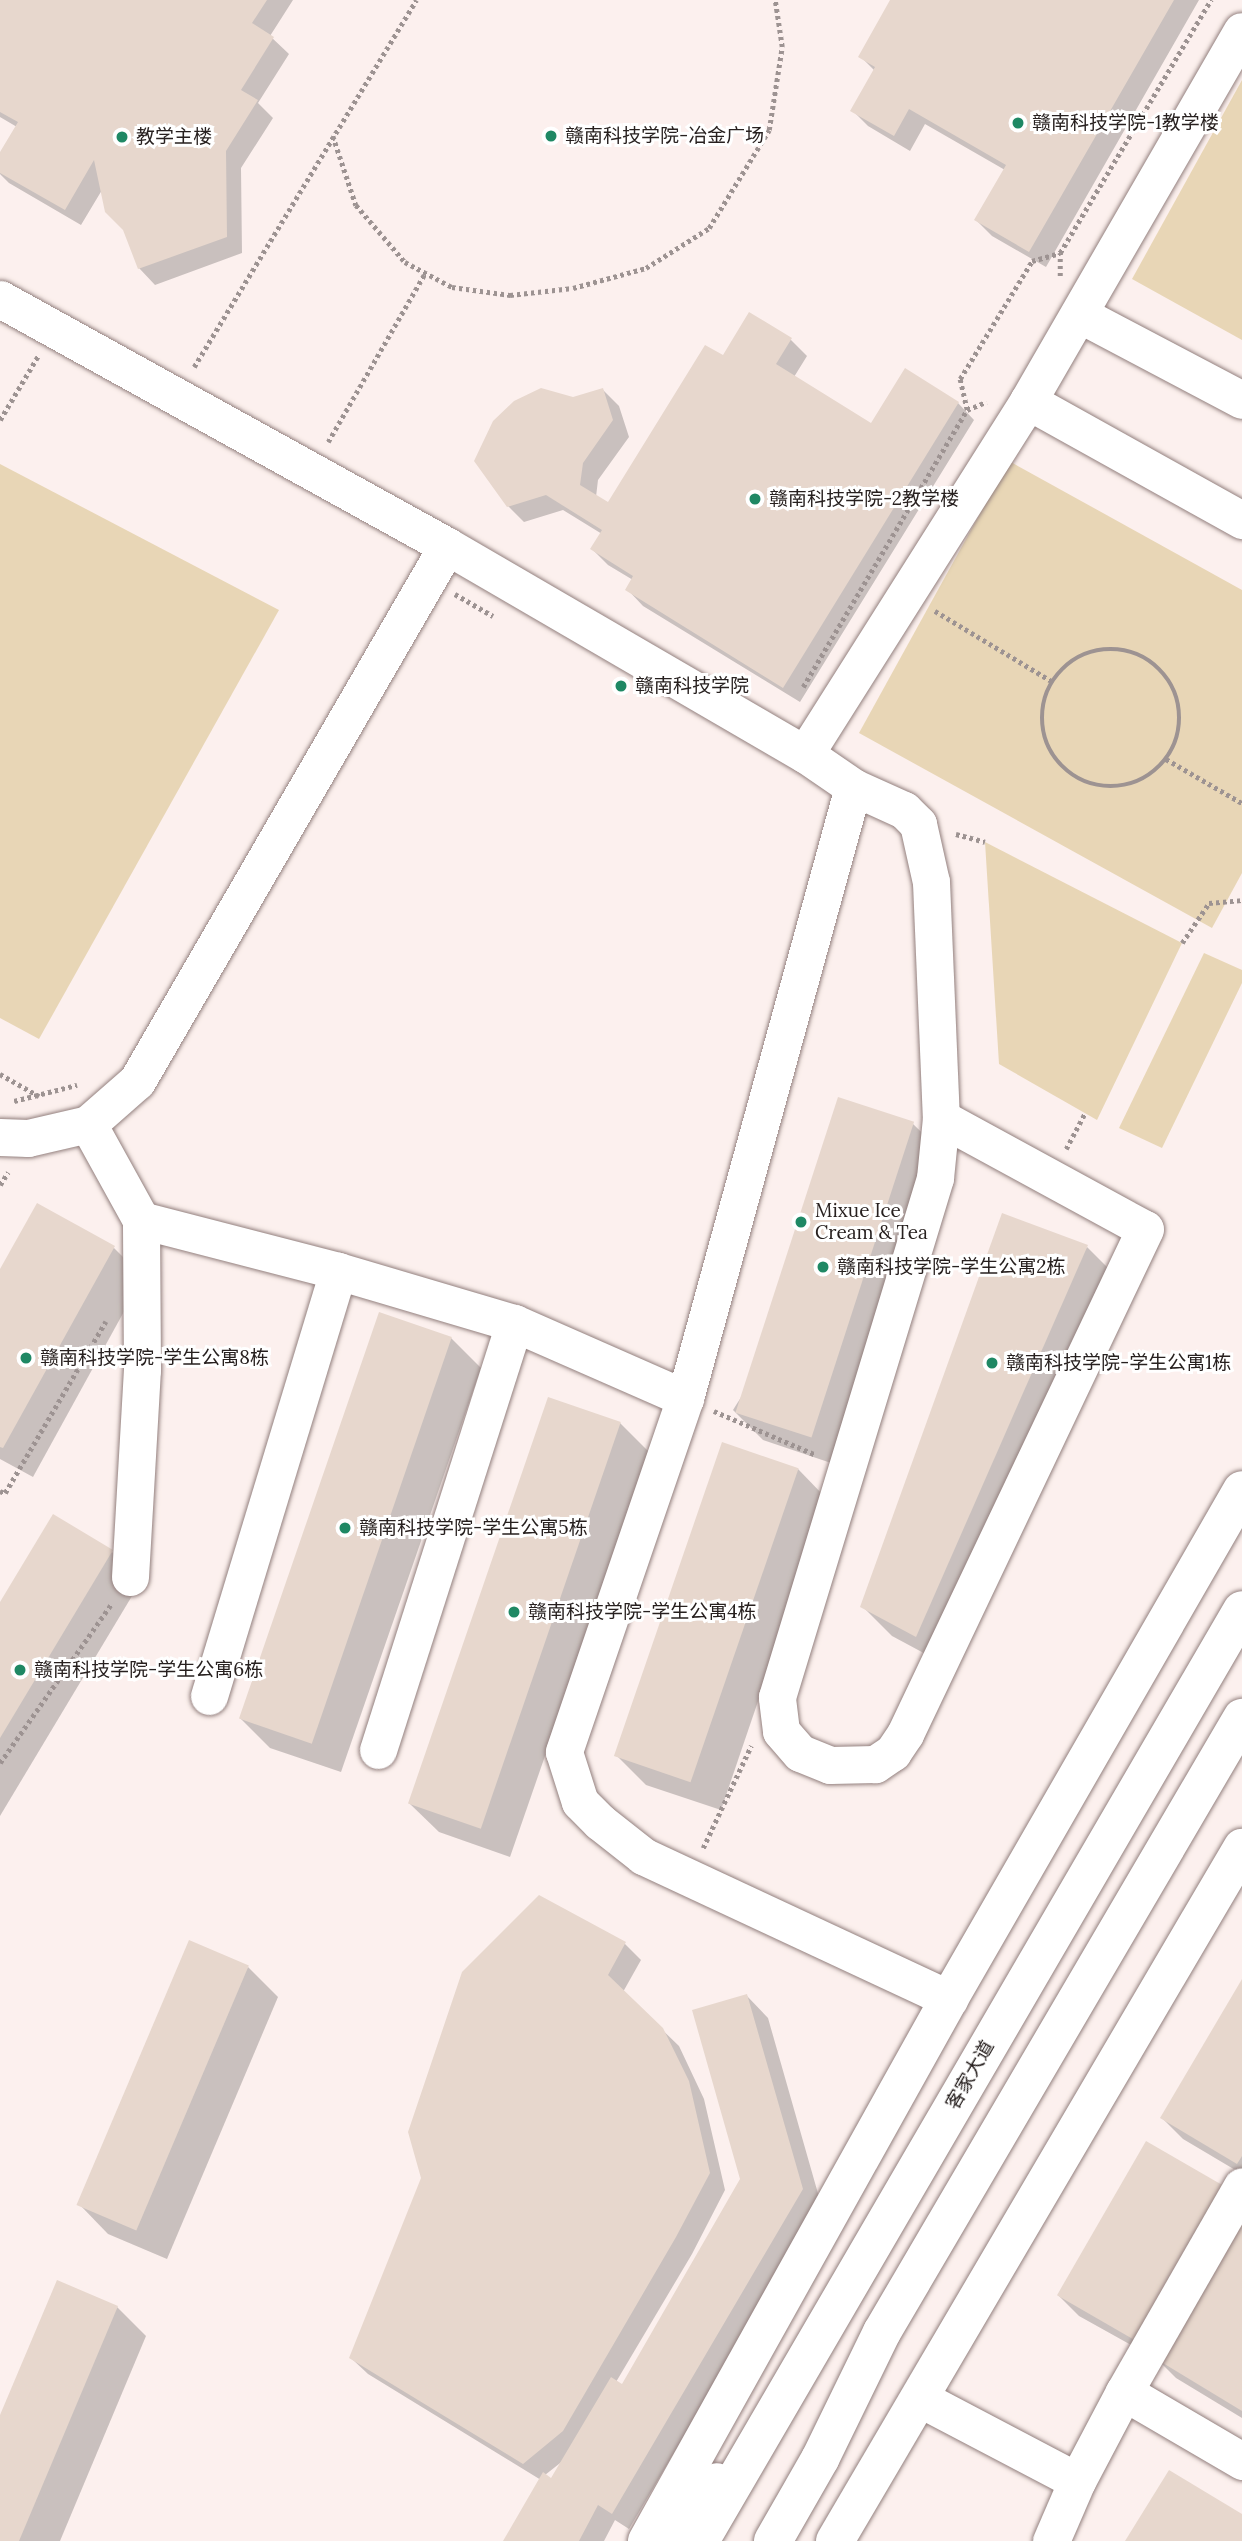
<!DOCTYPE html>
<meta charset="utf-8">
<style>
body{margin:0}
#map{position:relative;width:1242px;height:2541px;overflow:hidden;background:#fcf0ee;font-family:Lora,"Noto Sans SC",serif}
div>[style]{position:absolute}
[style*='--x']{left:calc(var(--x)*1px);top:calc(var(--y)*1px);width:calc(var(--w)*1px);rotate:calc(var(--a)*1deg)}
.green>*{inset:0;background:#e8d6b6}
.shadow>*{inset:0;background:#0003}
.building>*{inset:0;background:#e7d7cd;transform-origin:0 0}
.path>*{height:4.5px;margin-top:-2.25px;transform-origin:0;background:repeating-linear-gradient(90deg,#9d9392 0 3.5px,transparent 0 7px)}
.path>.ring{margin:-2.25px;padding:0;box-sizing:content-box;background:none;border:4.5px solid #9d9392;border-radius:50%}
.roads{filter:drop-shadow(0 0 2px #93807e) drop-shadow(0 0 2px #93807e)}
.minor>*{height:37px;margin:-18.5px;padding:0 18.5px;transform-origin:18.5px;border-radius:18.5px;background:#fff}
.tertiary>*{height:38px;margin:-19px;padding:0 19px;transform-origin:19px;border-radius:19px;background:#fff}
.primary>*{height:38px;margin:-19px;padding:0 19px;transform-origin:19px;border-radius:19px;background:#fff}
.dots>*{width:19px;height:19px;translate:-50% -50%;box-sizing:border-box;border:4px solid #fff;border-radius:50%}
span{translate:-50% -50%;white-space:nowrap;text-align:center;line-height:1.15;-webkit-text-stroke:6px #fff;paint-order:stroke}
.poi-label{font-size:19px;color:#27201f}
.left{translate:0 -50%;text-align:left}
.street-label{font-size:19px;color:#27201f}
</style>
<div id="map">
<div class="green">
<i style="clip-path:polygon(1242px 80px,1242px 340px,1132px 279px)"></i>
<i style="clip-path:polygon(1009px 461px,1242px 590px,1242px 873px,1212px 928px,859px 733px)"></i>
<i style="clip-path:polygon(0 464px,279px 610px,39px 1039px,0 1018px)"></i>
<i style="clip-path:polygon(985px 842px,1182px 943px,1097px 1120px,999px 1064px)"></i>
<i style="clip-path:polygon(1204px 953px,1242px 970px,1242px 983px,1162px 1148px,1119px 1128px)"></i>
</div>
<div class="shadow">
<i style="clip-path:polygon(0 0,293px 0,270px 36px,289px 54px,258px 103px,273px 118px,241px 168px,242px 253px,155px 285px,139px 268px,125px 230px,102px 190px,81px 225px,9px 183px,0 174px,0 156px,17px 127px,0 117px)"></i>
<i style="clip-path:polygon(892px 0,1199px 0,1046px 267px,992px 236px,976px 220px,1005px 170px,925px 124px,910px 151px,868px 126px,852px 110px,875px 71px,860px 56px)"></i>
<i style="clip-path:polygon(750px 314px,791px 340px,807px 356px,794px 377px,872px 426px,905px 371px,958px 403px,974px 420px,800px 702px,643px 606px,627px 589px,633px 580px,608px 565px,592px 549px,602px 534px,563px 510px,524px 522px,508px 506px,573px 399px,603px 390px,619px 406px,629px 437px,598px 480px,596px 497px,609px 505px,723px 358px)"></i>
<i style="clip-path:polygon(913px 1124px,943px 1153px,837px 1465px,763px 1440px,733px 1410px)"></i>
<i style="clip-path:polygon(1087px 1247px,1116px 1276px,946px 1665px,892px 1636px,862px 1606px)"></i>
<i style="clip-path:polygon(114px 1248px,143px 1277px,33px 1477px,0 1459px,0 1273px)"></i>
<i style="clip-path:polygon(451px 1338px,481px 1368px,341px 1772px,270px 1748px,241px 1719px)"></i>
<i style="clip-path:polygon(620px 1423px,650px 1453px,510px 1857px,439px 1832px,409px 1803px)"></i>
<i style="clip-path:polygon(798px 1469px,827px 1499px,721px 1810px,646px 1785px,617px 1756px)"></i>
<i style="clip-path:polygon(112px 1552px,141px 1581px,0 1816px,0 1606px)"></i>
<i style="clip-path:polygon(evenodd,539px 1897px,625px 1944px,641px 1960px,623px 1992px,679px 2046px,704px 2099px,725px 2190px,692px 2254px,616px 2382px,623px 2386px,742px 2179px,747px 1996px,768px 2018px,823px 2211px,775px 2282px,629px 2529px,615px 2520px,604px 2541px,505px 2541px,541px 2480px,368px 2374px,351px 2358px,539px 1897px,564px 2460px,552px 2480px,545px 2475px,564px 2460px)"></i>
<i style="clip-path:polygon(248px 1967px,278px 1997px,167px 2259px,108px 2234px,79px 2204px)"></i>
<i style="clip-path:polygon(1242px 1982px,1242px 2174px,1183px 2139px,1162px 2118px)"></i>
<i style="clip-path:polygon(1242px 2207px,1242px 2418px,1176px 2378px,1158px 2360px,1079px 2316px,1058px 2295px)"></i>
<i style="clip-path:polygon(117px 2307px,146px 2336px,60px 2541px,0 2541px,0 2420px)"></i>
</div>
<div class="building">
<i style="clip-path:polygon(0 0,267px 0,252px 23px,274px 37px,241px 90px,258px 100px,226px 151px,227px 237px,138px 269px,123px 230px,105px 212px,94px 160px,65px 210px,0 173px,0 152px,18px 122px,0 112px)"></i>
<i style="clip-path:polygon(890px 0,1174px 0,1029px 252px,974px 220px,1006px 165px,909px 109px,894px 136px,850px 111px,875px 67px,858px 57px)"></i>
<i style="clip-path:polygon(749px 312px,792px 338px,776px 364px,871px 423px,905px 368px,959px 402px,783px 688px,625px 590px,633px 576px,590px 549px,602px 530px,546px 495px,507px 507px,474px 461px,493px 421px,514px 401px,541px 388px,573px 397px,603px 388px,613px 420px,583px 463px,580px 485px,608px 502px,705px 345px,723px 355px)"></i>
<i style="left:838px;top:1097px;width:80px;height:332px;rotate:18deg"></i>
<i style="clip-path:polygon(37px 1203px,115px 1246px,3px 1448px,0 1447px,0 1269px)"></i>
<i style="clip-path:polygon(1002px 1213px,1088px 1245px,916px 1637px,860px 1607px)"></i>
<i style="left:379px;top:1312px;width:77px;height:430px;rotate:19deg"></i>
<i style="left:548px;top:1397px;width:77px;height:430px;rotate:19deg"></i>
<i style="left:722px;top:1442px;width:81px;height:332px;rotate:19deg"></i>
<i style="clip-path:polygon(53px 1514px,113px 1550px,0 1738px,0 1602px)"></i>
<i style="clip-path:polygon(539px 1895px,626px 1942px,608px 1975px,663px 2028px,689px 2081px,710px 2173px,676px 2237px,563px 2431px,523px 2464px,349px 2358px,421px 2178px,408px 2132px,462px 1972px)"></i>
<i style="left:189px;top:1940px;width:65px;height:288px;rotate:23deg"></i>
<i style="clip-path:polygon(1242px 1979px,1242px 2156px,1237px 2164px,1160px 2118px)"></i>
<i style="clip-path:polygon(747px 1994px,803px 2189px,612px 2514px,598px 2505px,579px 2541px,503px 2541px,543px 2472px,551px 2478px,611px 2377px,622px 2384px,740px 2179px,692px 2010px)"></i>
<i style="left:1146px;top:2141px;width:93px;height:178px;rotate:30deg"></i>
<i style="clip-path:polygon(1242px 2211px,1242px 2411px,1153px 2357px)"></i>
<i style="clip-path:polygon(57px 2280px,118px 2306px,19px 2541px,0 2541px,0 2415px)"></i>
<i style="clip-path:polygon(1169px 2470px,1242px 2514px,1242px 2541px,1125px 2541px)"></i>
</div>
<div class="path">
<i style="--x:333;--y:136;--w:73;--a:71.6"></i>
<i style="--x:356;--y:205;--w:75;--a:49.3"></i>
<i style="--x:405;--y:262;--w:53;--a:28"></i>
<i style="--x:452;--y:287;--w:59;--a:7.9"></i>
<i style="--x:510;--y:295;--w:63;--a:-6.3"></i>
<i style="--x:573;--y:288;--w:76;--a:-15.3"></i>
<i style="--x:646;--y:268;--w:75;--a:-32.4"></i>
<i style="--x:709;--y:228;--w:115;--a:-58.5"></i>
<i style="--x:769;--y:130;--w:84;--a:-81.1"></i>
<i style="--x:782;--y:47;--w:48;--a:-98.5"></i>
<i style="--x:1060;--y:276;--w:23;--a:-90"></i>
<i style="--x:194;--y:367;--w:429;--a:-58.8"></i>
<i style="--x:967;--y:410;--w:21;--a:-23"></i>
<i style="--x:0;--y:420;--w:74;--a:-59.3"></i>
<i style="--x:328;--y:442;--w:195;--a:-60.1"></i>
<i style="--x:455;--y:594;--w:44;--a:30.1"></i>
<i style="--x:935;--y:611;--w:138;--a:31"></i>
<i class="ring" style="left:1042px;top:649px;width:133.5px;height:133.5px"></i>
<i style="--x:803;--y:687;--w:322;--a:-59.4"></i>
<i style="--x:967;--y:410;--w:32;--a:-103"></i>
<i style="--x:960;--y:379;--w:138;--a:-58.6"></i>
<i style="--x:1032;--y:261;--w:29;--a:-16"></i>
<i style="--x:1060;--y:253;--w:295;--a:-59.2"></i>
<i style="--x:1166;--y:759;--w:88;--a:30.1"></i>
<i style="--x:956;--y:834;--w:30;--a:15"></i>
<i style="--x:1182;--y:943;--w:48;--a:-56"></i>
<i style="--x:1209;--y:903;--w:33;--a:-5"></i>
<i style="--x:0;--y:1074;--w:45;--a:29.4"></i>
<i style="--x:14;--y:1101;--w:65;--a:-14.3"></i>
<i style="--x:1066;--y:1149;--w:41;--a:-62.2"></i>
<i style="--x:0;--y:1185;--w:15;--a:-58"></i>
<i style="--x:714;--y:1411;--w:111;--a:23.3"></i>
<i style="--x:0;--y:1491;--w:5;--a:22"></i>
<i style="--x:5;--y:1493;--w:199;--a:-59.6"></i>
<i style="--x:0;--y:1763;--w:195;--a:-55"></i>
<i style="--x:703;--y:1848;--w:113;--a:-64.8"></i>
</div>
<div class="roads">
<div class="minor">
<i style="--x:0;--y:299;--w:511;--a:28.92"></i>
<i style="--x:447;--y:546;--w:414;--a:30.2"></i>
<i style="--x:805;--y:754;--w:418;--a:-57.7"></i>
<i style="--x:1028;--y:401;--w:427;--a:-60"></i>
<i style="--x:1079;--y:314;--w:184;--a:27.8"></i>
<i style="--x:1028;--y:401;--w:245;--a:29.1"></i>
<i style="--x:805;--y:754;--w:58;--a:34.5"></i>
<i style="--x:853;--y:787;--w:56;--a:24.3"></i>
<i style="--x:904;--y:810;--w:20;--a:45"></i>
<i style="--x:918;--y:824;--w:59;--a:77.4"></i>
<i style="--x:931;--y:882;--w:236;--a:87.6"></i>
<i style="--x:941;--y:1118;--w:232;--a:28.6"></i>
<i style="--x:1145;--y:1229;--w:559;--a:115.42"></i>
<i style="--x:905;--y:1734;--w:22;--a:124"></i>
<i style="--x:893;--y:1752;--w:22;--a:146"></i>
<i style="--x:875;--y:1764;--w:45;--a:178.7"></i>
<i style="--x:830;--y:1765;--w:32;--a:-158"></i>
<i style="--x:800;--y:1753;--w:29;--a:-131"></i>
<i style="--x:781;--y:1731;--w:34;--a:-97"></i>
<i style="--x:777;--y:1697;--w:543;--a:-73.07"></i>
<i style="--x:935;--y:1178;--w:60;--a:-84.3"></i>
<i style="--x:853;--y:787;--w:634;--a:105.37"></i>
<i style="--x:685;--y:1398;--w:374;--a:108.9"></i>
<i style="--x:564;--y:1752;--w:52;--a:72.3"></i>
<i style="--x:580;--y:1802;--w:28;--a:45"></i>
<i style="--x:600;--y:1822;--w:55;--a:38.3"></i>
<i style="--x:643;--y:1856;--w:338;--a:25"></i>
<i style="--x:88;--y:1124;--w:110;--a:61.1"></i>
<i style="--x:141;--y:1220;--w:203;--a:14.5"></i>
<i style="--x:338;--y:1271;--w:184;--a:16.5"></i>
<i style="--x:514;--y:1323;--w:187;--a:23.7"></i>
<i style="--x:0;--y:1137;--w:28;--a:2"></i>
<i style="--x:28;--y:1138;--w:62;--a:-13.1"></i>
<i style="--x:88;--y:1124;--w:65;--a:-41.3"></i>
<i style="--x:137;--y:1081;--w:618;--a:-59.91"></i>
<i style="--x:130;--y:1577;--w:207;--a:-86.7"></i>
<i style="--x:142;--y:1370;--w:150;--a:-90.4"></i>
<i style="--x:209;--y:1696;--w:444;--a:-73.1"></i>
<i style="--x:378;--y:1750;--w:448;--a:-72.3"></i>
<i style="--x:1124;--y:2392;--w:237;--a:-60.2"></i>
<i style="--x:921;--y:2399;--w:176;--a:27.7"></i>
<i style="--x:1077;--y:2481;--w:101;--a:-62.2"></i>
<i style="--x:1124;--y:2392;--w:137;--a:30.3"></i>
<i style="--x:1051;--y:2541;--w:65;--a:-66.6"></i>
</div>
<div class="tertiary">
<i style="--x:647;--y:2541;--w:620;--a:-60.87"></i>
<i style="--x:949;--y:1999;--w:587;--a:-60.07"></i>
<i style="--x:835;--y:2541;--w:804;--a:-59.57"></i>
</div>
<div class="primary">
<i style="--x:661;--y:2541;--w:81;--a:-46.5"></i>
<i style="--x:700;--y:2541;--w:1077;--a:-59.79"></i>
<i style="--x:773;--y:2541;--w:95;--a:-60.2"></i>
<i style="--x:820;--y:2459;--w:141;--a:-64"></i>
<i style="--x:882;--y:2332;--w:712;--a:-59.62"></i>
</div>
</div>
<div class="dots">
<i style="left:1018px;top:123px;background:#1f8864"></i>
<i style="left:551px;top:136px;background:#1f8864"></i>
<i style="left:122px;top:137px;background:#1f8864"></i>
<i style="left:755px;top:499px;background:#1f8864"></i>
<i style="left:621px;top:686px;background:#1f8864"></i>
<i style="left:801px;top:1222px;background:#1f8864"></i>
<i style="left:823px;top:1267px;background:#1f8864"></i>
<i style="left:26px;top:1358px;background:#1f8864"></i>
<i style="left:992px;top:1363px;background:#1f8864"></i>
<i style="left:345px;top:1528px;background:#1f8864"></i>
<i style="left:514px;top:1612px;background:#1f8864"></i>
<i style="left:20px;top:1670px;background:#1f8864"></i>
</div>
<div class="poi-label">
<span class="left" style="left:1032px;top:123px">赣南科技学院-1教学楼</span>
<span class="left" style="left:565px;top:136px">赣南科技学院-冶金广场</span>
<span class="left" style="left:136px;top:137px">教学主楼</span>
<span class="left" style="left:769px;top:499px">赣南科技学院-2教学楼</span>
<span class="left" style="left:635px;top:686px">赣南科技学院</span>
<span class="left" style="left:815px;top:1222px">Mixue Ice<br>Cream &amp; Tea</span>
<span class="left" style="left:837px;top:1267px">赣南科技学院-学生公寓2栋</span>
<span class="left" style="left:40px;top:1358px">赣南科技学院-学生公寓8栋</span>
<span class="left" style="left:1006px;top:1363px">赣南科技学院-学生公寓1栋</span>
<span class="left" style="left:359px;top:1528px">赣南科技学院-学生公寓5栋</span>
<span class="left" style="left:528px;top:1612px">赣南科技学院-学生公寓4栋</span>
<span class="left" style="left:34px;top:1670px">赣南科技学院-学生公寓6栋</span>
</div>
<div class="street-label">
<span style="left:970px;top:2075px;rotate:-60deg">客家大道</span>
</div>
</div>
